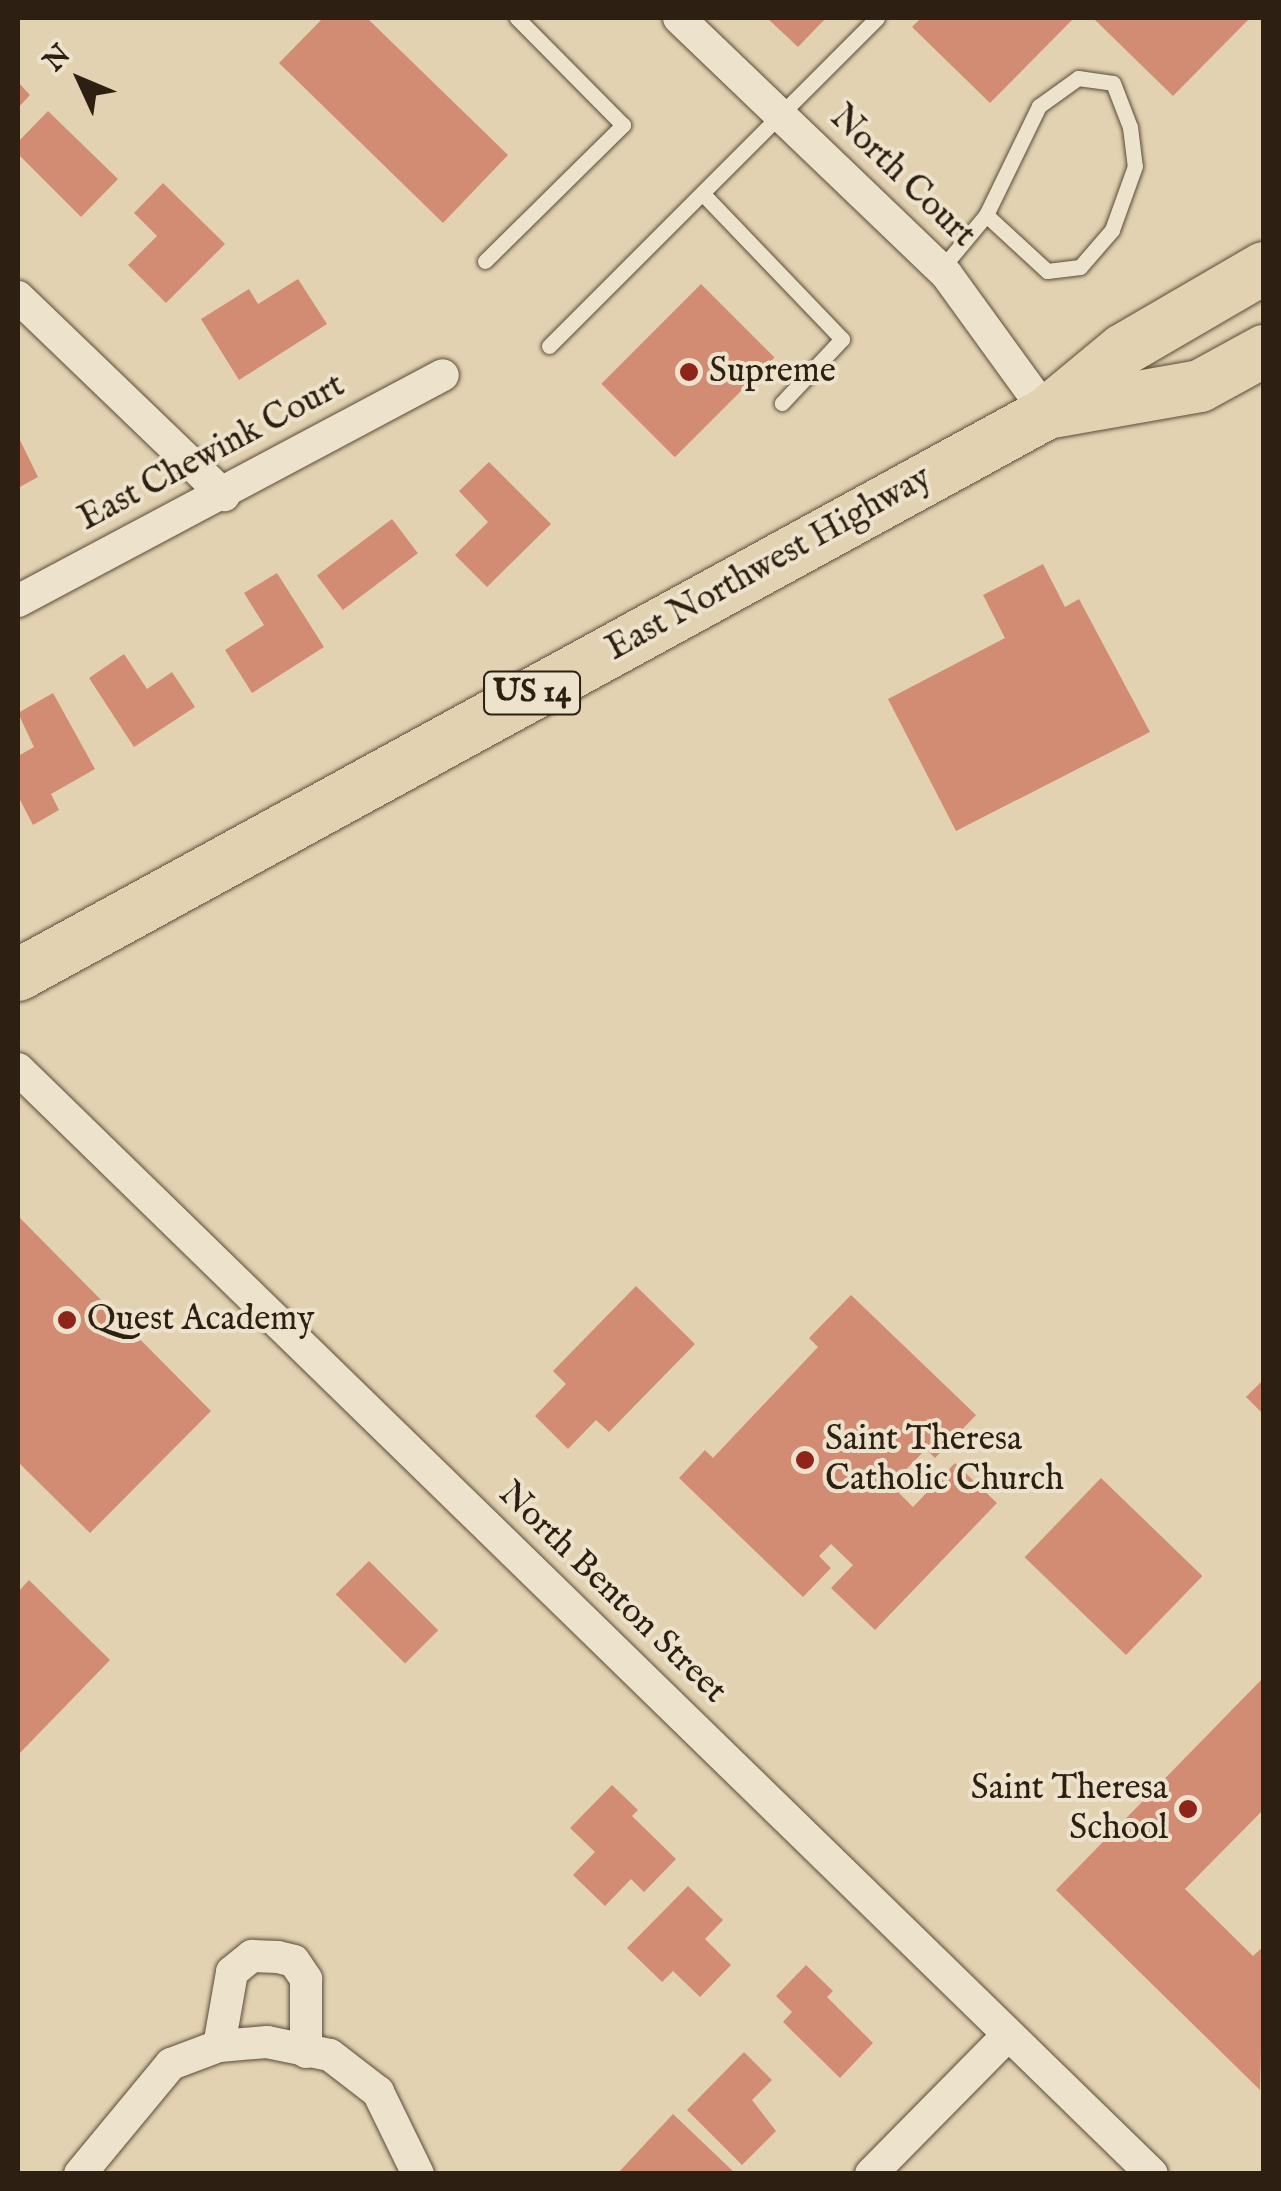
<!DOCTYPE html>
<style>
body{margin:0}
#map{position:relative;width:1281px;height:2191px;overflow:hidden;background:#e3d2b1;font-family:"IM FELL English",serif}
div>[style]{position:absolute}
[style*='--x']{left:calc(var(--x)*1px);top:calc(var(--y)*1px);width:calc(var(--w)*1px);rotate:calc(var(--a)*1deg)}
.building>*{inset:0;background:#d28c74;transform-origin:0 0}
.roads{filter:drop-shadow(0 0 2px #5a4c39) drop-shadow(0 0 2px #5a4c39)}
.lane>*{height:15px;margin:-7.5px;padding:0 7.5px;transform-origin:7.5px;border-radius:7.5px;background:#ede2cc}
.street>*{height:32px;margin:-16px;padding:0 16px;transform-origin:16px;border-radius:16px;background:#ede2cc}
.primary>*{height:52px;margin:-26px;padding:0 26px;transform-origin:26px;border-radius:26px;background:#e3d2b1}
.dots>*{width:28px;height:28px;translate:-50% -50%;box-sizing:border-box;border:5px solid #ede2cc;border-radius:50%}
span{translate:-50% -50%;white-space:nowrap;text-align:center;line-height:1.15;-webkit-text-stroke:8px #ede2cc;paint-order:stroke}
.shield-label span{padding:2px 8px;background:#ede2cc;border:2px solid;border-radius:8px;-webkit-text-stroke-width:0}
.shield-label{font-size:32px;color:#2d1f11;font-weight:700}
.street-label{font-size:35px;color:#2d1f11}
.poi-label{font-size:35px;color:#2d1f11}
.left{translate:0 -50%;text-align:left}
.right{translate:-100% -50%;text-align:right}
.frame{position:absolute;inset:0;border:20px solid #2d1f11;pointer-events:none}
.north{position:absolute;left:30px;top:30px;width:100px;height:100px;-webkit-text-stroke:8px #ede2cc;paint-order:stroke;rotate:314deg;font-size:28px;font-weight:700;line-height:40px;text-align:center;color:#2d1f11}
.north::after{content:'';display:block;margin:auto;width:35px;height:45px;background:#2d1f11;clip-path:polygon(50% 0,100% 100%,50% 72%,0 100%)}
</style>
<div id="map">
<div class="building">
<i style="clip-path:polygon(323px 18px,367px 18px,508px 155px,443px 223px,279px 63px)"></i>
<i style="clip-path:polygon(767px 18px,826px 18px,798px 47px)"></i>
<i style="clip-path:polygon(921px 18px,1074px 18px,990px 103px,912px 27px)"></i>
<i style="clip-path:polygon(1093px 18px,1250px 18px,1173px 96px)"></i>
<i style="clip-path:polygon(18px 82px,30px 95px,18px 108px)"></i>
<i style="clip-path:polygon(48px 111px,118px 179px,81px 217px,18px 154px,18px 142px)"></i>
<i style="clip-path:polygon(163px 183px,225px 244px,166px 303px,128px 265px,157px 236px,134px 213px)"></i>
<i style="clip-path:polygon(298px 279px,327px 324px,239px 380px,201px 319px,249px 289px,258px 304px)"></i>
<i style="left:701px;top:284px;width:104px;height:141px;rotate:45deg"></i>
<i style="clip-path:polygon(18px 436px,38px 477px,18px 488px)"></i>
<i style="clip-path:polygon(489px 462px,551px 524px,487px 587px,455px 555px,488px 522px,459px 491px)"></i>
<i style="left:392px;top:519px;width:43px;height:94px;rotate:53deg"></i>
<i style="clip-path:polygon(1043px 564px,1065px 607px,1079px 599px,1150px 732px,956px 831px,888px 699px,1005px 638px,983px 595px)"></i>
<i style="clip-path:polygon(277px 573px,324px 647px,252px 693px,225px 650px,264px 625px,244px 593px)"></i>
<i style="clip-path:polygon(124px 654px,147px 689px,172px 672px,195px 707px,134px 747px,89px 678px)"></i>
<i style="clip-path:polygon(53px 693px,95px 769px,51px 794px,59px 810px,33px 825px,18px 796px,18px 756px,34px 747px,18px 713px)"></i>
<i style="clip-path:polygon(18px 1216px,211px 1411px,90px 1533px,18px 1462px)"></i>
<i style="clip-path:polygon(636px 1286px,695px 1344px,609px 1432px,596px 1420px,568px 1449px,535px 1416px,566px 1384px,553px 1371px)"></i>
<i style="clip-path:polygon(851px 1295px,976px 1415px,935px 1458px,926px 1449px,891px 1485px,913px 1507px,955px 1463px,997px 1503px,875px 1630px,831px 1588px,853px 1565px,831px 1544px,819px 1556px,831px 1568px,803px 1597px,679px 1478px,705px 1450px,713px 1458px,818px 1347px,809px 1338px)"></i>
<i style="clip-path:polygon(1264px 1379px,1264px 1415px,1246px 1397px)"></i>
<i style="left:1101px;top:1478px;width:141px;height:110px;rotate:44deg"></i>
<i style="left:369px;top:1561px;width:98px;height:47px;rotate:45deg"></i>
<i style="clip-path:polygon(29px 1580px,110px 1660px,18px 1755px,18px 1592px)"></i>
<i style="clip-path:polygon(1264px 1677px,1264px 1809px,1185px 1889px,1253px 1956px,1264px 1946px,1260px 2090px,1056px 1890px)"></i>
<i style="clip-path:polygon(612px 1785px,638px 1810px,632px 1816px,676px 1859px,644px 1892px,631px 1879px,605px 1906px,573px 1875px,595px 1852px,570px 1828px)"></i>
<i style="clip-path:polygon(688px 1886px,723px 1920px,705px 1939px,731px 1965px,700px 1997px,673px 1971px,662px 1982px,627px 1948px)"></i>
<i style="clip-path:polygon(806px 1965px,833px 1991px,827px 1997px,873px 2043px,840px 2078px,783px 2022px,792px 2012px,776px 1996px)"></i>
<i style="clip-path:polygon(744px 2052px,772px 2080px,752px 2100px,776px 2131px,742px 2165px,687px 2110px)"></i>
<i style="clip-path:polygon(673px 2114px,736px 2174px,617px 2174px)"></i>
</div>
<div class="roads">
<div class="lane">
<i style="--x:703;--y:194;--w:201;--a:46.2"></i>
<i style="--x:842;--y:339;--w:88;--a:133.2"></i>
<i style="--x:485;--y:261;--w:194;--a:-44.6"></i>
<i style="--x:623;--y:125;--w:151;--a:-134.7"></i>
<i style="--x:941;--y:269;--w:70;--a:-50.2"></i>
<i style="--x:986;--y:215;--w:121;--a:-64.1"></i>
<i style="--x:1039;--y:106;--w:48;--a:-35.7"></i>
<i style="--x:1078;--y:78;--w:35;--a:8"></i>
<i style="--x:1113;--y:83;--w:47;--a:68.9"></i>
<i style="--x:1130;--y:127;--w:39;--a:83"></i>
<i style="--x:1135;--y:166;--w:68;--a:109.8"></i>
<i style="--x:1112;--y:230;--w:49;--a:130.9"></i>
<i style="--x:1080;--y:267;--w:33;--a:173"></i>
<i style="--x:1047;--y:271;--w:83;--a:-137.4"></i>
<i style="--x:549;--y:346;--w:464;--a:-45"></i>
</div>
<div class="street">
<i style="--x:679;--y:18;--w:371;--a:43.8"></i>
<i style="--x:947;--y:275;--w:170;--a:54.1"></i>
<i style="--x:18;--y:297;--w:286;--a:43.9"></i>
<i style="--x:18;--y:601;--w:481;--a:-28"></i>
<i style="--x:18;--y:1069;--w:1583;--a:44.26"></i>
<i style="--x:219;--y:2046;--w:75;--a:-80"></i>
<i style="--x:232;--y:1972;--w:26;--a:-39"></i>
<i style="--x:252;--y:1956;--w:26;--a:2"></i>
<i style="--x:278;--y:1957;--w:16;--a:14"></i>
<i style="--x:294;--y:1961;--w:22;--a:56"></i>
<i style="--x:306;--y:1979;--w:73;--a:90"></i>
<i style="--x:80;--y:2174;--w:143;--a:-50.4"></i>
<i style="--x:171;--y:2064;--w:51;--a:-20.6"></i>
<i style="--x:219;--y:2046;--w:48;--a:-4.8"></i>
<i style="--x:267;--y:2042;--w:64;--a:11.7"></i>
<i style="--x:330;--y:2055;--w:61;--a:37.6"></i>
<i style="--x:378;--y:2092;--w:91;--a:64"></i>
<i style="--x:871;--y:2174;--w:192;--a:-45.4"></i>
</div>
<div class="primary">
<i style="--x:1053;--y:412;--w:149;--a:-10"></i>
<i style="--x:1200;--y:386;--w:73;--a:-28.7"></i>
<i style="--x:18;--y:975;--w:1172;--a:-28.64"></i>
<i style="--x:1047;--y:413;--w:99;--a:-39.7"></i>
<i style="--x:1123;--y:350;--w:163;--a:-30.2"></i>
</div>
</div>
<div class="dots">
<i style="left:689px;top:372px;background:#8f2418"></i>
<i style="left:67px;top:1320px;background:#8f2418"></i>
<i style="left:805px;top:1460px;background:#8f2418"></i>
<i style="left:1188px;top:1809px;background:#8f2418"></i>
</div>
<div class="shield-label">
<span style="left:532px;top:693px">US 14</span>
</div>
<div class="street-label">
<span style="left:902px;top:177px;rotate:44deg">North Court</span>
<span style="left:212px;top:453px;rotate:-28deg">East Chewink Court</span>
<span style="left:769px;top:564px;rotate:-29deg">East Northwest Highway</span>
<span style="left:612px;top:1593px;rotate:44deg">North Benton Street</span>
</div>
<div class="poi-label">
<span class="left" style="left:709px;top:372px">Supreme</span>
<span class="left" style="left:87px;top:1320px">Quest Academy</span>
<span class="left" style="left:825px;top:1460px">Saint Theresa<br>Catholic Church</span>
<span class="right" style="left:1168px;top:1809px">Saint Theresa<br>School</span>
</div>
<div class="frame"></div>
<div class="north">N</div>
</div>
